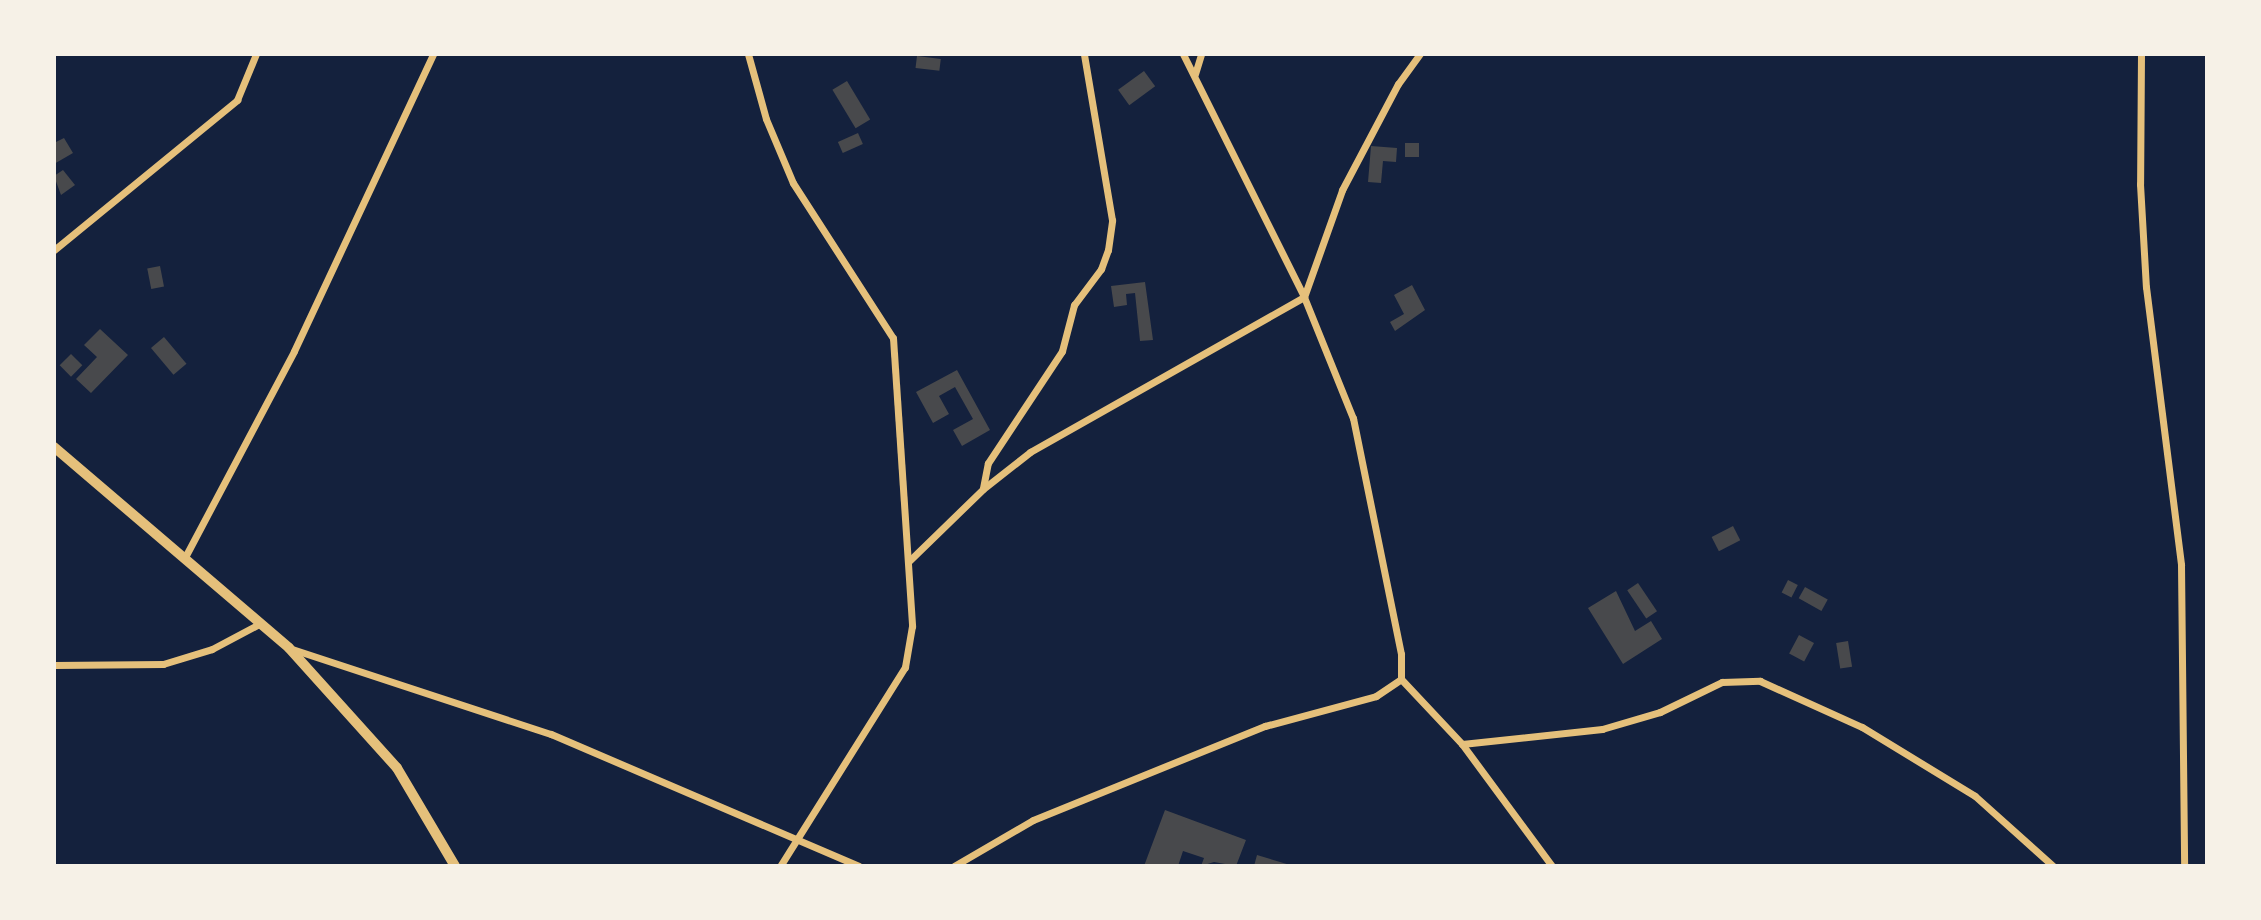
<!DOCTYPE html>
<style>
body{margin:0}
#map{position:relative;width:2261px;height:920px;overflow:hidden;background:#14213d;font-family:Montserrat,sans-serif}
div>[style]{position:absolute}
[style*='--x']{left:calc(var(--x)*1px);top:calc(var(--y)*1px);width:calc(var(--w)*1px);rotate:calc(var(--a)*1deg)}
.building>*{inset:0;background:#48494c;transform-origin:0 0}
.minor>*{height:7px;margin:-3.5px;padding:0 3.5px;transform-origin:3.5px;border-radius:3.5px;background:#e5c07b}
.tertiary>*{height:10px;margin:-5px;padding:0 5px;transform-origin:5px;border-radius:5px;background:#e5c07b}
span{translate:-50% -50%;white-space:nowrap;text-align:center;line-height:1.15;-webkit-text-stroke:5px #f6f1e7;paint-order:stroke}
.frame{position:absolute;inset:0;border:56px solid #f6f1e7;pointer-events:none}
</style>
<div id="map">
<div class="building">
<i style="left:917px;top:56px;width:24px;height:12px;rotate:7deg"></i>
<i style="left:1144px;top:71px;width:19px;height:32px;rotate:54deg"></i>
<i style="left:847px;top:81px;width:45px;height:17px;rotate:59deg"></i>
<i style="left:858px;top:133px;width:12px;height:22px;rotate:66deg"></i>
<i style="clip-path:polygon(64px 138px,73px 153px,54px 164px,54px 143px)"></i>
<i style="left:1405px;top:143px;width:14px;height:14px"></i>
<i style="clip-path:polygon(1371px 146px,1397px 148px,1396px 162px,1383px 161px,1381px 183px,1368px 182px)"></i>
<i style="clip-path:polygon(63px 170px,75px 185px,61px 195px,54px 176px)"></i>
<i style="left:160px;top:266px;width:21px;height:13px;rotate:79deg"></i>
<i style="clip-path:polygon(1145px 282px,1153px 340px,1140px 341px,1135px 293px,1126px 294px,1127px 305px,1114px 307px,1111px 286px)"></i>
<i style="clip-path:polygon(1412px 285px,1425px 310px,1395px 331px,1390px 322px,1404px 314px,1394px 295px)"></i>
<i style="clip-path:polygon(100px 329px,128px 355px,91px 393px,76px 379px,97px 357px,84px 345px)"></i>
<i style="left:164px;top:337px;width:35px;height:17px;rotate:50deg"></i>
<i style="left:71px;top:354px;width:16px;height:16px;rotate:45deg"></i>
<i style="clip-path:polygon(957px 370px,990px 430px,962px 446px,953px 430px,973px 419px,955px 387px,939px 396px,949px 414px,933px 423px,916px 392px)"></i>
<i style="left:1733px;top:526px;width:16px;height:24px;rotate:63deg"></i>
<i style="left:1788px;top:580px;width:11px;height:14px;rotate:27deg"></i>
<i style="left:1638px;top:583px;width:34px;height:13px;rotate:56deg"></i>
<i style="left:1805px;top:587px;width:26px;height:13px;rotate:29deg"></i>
<i style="clip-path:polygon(1616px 591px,1635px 631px,1651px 621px,1662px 639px,1623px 664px,1588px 608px)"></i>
<i style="left:1799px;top:635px;width:17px;height:21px;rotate:28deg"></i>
<i style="left:1848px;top:641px;width:26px;height:12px;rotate:81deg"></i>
<i style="clip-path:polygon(1165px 810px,1246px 840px,1236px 866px,1214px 862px,1201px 866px,1204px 858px,1183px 851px,1178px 866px,1144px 866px)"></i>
<i style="clip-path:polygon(1257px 855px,1290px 865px,1290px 866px,1254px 866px)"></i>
</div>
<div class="minor">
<i style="--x:748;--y:54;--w:67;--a:74.5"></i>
<i style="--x:766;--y:119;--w:69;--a:67.1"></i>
<i style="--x:793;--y:183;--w:184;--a:57.2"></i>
<i style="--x:893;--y:338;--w:289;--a:86.2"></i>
<i style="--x:912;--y:626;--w:42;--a:99.7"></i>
<i style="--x:905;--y:667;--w:235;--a:122.1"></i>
<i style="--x:1183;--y:54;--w:271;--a:63.5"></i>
<i style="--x:1304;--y:297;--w:131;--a:68"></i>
<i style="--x:1353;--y:418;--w:241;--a:78.5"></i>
<i style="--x:1401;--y:654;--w:25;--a:90"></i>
<i style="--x:1401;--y:679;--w:89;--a:46.8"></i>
<i style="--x:1462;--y:744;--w:152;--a:53.6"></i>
<i style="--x:2141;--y:54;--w:130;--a:90.4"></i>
<i style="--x:2140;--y:184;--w:103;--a:86.7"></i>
<i style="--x:2146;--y:287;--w:280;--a:82.8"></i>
<i style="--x:2181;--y:565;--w:301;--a:89.4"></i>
<i style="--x:1195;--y:74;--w:21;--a:-73"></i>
<i style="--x:54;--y:250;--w:237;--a:-39.3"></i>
<i style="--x:237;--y:100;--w:50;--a:-67.6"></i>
<i style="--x:983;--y:488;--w:25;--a:-79"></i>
<i style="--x:988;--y:463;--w:134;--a:-56.5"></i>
<i style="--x:1062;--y:351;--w:48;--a:-75.4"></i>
<i style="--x:1074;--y:305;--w:45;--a:-53.1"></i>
<i style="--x:1101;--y:269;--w:20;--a:-70"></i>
<i style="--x:1108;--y:250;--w:30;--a:-82"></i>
<i style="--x:1112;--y:220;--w:168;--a:-99.6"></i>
<i style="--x:184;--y:559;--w:235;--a:-62.1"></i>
<i style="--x:294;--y:351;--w:328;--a:-64.9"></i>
<i style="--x:909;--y:561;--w:103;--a:-44.2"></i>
<i style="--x:983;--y:489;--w:60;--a:-38.2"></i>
<i style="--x:1030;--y:452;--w:315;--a:-29.5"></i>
<i style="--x:1304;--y:297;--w:114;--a:-70.4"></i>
<i style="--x:1342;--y:190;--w:120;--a:-62.2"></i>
<i style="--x:1398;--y:84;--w:37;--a:-54"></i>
<i style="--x:292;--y:649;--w:273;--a:18.2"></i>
<i style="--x:551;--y:734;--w:335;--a:23.2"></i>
<i style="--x:54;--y:665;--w:109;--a:-0.5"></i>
<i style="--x:163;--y:664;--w:51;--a:-17"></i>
<i style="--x:212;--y:649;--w:55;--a:-28"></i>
<i style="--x:1462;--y:744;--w:141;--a:-6.1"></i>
<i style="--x:1602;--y:729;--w:60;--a:-16.3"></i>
<i style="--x:1660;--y:712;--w:69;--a:-25.8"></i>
<i style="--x:1722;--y:682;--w:38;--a:-2"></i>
<i style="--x:1760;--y:681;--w:112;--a:24.3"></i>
<i style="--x:1862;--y:727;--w:132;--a:31.4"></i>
<i style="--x:1975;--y:796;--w:105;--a:41.9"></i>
<i style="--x:954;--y:866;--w:91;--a:-30.2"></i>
<i style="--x:1033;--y:820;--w:250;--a:-22.1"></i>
<i style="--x:1265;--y:726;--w:115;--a:-15.1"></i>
<i style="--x:1376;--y:696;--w:30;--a:-34"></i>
</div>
<div class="tertiary">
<i style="--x:54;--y:447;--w:309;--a:40.5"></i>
<i style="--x:289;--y:648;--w:161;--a:48"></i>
<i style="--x:397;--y:768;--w:114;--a:59.4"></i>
</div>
<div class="frame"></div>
</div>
